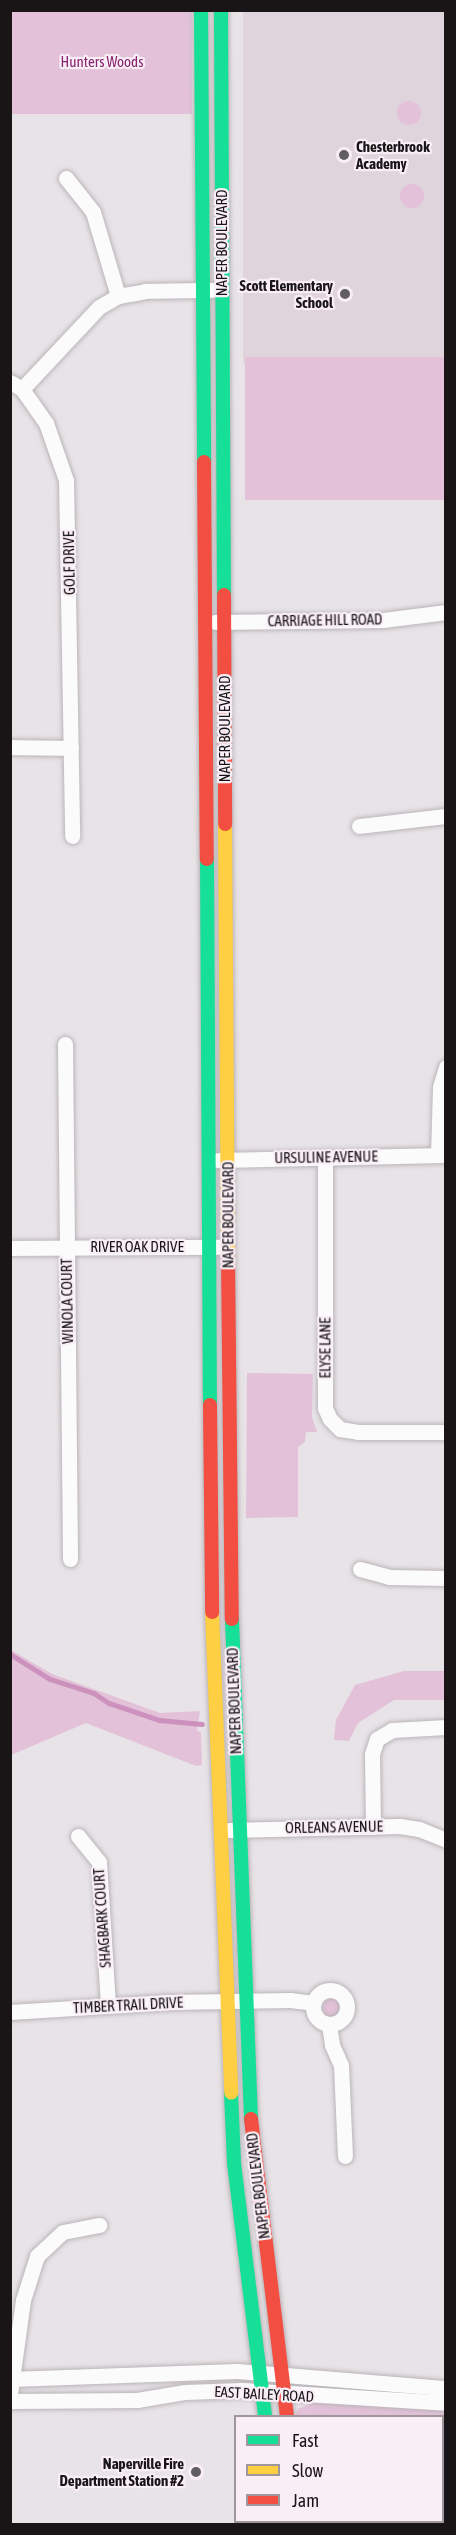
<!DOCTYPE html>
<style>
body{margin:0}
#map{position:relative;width:456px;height:2535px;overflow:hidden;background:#e8e3e7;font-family:"Asap Condensed",sans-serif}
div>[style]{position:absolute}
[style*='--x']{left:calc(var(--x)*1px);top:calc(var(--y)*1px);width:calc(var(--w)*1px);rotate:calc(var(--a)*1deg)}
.built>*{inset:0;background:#e0d4dc;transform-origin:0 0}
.green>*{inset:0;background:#e3c1d9;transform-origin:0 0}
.round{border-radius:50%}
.stream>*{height:4.5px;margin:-2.25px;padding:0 2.25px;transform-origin:2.25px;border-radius:2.25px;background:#cc92bd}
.roads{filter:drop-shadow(0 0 2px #bab5b9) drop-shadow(0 0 2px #bab5b9)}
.street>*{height:15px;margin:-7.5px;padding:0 7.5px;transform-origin:7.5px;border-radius:7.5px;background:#fcfbfb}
.street>.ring{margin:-7.5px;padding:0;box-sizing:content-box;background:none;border:15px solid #fcfbfb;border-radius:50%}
.fast>*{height:14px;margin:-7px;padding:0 7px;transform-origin:7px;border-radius:7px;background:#16e098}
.slow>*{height:14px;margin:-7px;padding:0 7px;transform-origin:7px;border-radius:7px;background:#ffcf43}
.jam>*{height:14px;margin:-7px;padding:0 7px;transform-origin:7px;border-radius:7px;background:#f24e42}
.dots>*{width:16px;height:16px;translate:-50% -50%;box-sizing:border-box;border:3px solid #f9eef5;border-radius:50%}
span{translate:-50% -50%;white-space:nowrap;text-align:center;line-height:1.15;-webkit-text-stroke:4.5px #f9eef5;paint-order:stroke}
.park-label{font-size:15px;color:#872472}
.poi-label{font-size:15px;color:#191517;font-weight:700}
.left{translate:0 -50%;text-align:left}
.right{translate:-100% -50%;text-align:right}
.street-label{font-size:15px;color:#191517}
.frame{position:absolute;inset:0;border:12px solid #191517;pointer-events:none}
.legend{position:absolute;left:234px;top:2415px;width:210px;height:108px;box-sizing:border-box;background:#f9eef5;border:2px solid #9f979c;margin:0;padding:8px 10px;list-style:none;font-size:18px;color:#191517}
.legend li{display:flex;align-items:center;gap:12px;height:30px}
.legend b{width:30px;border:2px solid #9f979c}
</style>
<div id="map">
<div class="built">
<i style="left:243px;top:11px;width:202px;height:352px"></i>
</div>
<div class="green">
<i style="left:10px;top:11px;width:182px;height:103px"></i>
<i class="round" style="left:397px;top:101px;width:24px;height:24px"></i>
<i class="round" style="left:400px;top:184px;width:24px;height:24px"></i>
<i style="left:445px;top:357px;width:143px;height:200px;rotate:90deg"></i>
<i style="clip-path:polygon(247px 1373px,313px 1374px,312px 1417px,317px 1432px,306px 1432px,305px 1442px,298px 1447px,298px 1517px,246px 1518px)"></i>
<i style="clip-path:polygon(11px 1650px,52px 1674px,160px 1713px,200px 1711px,197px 1731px,201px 1732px,202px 1765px,196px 1766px,86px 1723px,11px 1755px)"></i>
<i style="clip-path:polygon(404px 1671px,445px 1671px,445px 1700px,394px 1700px,358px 1723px,349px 1741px,334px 1740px,336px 1720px,355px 1685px)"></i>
<i class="round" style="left:323px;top:1998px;width:20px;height:20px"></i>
<i style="clip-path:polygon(313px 2403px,445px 2409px,445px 2478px,443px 2478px,442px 2416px,295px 2416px,298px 2409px)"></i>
</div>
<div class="stream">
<i style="--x:10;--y:1654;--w:47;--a:32"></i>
<i style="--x:50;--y:1679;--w:46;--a:17.7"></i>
<i style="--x:94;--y:1693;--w:18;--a:34"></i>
<i style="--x:109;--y:1703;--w:53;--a:18.8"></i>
<i style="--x:159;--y:1720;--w:43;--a:5.3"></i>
</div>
<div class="roads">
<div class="street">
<i style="--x:66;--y:178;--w:43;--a:51.5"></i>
<i style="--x:93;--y:212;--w:88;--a:73.4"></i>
<i style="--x:10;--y:382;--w:14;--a:30"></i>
<i style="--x:22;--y:389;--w:42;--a:54.8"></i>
<i style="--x:46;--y:423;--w:60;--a:70.7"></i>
<i style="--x:66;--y:480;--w:356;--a:89"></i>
<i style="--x:22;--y:389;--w:112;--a:-46.8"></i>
<i style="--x:99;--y:307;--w:22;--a:-30"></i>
<i style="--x:118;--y:296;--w:27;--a:-10"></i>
<i style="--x:145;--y:291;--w:66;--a:-0.9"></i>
<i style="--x:215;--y:622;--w:168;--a:-0.7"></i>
<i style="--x:383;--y:620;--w:64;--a:-7.2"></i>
<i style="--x:10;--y:747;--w:61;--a:0.9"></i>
<i style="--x:359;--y:826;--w:88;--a:-6.6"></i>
<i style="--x:65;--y:1044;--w:515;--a:89.44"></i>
<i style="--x:438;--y:1155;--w:68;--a:-88.3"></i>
<i style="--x:440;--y:1087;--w:21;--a:-73"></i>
<i style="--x:325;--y:1157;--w:251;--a:90"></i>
<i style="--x:325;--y:1408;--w:12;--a:66"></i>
<i style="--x:330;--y:1419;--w:14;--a:45"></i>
<i style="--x:340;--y:1429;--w:18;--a:9"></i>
<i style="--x:358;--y:1432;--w:88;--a:0"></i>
<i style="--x:218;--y:1160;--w:228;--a:-1.3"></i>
<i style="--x:10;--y:1248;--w:209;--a:-0.3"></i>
<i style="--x:360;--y:1569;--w:30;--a:15"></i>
<i style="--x:389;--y:1577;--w:57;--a:1"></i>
<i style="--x:373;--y:1827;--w:73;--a:-90.8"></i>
<i style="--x:372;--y:1754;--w:16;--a:-72"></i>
<i style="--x:377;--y:1739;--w:17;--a:-31"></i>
<i style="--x:392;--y:1730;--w:54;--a:-3.2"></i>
<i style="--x:229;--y:1830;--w:171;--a:-1.3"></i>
<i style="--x:400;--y:1826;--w:19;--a:9"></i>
<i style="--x:419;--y:1829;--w:29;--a:22"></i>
<i style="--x:78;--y:1836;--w:33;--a:51"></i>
<i style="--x:99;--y:1862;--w:144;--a:86.4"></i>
<i class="ring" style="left:313px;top:1990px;width:19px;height:19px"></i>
<i style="--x:10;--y:2012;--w:160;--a:-3.6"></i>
<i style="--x:170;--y:2002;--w:120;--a:-1"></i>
<i style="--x:290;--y:2000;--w:24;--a:7"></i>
<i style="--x:329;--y:2025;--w:20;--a:81"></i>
<i style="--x:332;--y:2045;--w:22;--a:66"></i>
<i style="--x:341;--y:2065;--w:91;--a:87.5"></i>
<i style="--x:10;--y:2379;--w:227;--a:-2"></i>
<i style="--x:237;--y:2371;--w:210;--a:4.7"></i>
<i style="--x:10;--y:2394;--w:95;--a:-82.1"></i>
<i style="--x:23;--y:2300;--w:46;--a:-72.3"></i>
<i style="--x:37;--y:2256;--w:35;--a:-43"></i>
<i style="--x:63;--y:2232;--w:37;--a:-11"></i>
<i style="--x:10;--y:2401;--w:127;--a:-0.5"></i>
<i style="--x:137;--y:2400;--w:49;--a:-9.5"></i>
<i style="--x:185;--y:2392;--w:57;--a:-2"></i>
<i style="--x:242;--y:2390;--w:204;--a:3.6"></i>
</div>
<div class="fast">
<i style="--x:201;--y:10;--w:452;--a:89.6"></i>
<i style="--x:221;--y:10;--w:585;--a:89.71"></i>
<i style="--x:207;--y:859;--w:546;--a:89.69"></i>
<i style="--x:232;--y:1619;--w:500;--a:87.82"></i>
<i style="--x:231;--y:2093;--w:70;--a:87.5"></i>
<i style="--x:234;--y:2163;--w:255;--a:83"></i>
<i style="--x:297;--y:2522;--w:2;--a:90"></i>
</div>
<div class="slow">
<i style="--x:225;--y:824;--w:434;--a:89.6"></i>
<i style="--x:212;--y:1612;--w:481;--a:87.7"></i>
<i style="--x:275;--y:2522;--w:2;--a:90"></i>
</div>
<div class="jam">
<i style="--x:204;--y:462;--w:397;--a:89.6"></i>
<i style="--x:224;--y:595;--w:229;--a:89.7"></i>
<i style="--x:228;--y:1258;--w:361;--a:89.4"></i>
<i style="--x:210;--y:1405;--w:207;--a:89.4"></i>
<i style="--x:251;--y:2119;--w:299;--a:83.1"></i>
</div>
</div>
<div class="dots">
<i style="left:344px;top:155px;background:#615d60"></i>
<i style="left:345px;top:294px;background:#615d60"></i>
<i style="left:196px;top:2472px;background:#615d60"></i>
</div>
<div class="park-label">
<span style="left:102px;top:62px">Hunters Woods</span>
</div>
<div class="poi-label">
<span class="left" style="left:356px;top:155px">Chesterbrook<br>Academy</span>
<span class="right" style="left:333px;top:294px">Scott Elementary<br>School</span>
<span class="right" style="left:184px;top:2472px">Naperville Fire<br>Department Station #2</span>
</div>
<div class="street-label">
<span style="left:222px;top:243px;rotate:-90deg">NAPER BOULEVARD</span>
<span style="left:69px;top:563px;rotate:-91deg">GOLF DRIVE</span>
<span style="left:325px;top:620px;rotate:-1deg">CARRIAGE HILL ROAD</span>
<span style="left:225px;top:729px;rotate:-90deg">NAPER BOULEVARD</span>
<span style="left:326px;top:1157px;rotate:-1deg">URSULINE AVENUE</span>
<span style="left:228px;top:1215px;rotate:-90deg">NAPER BOULEVARD</span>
<span style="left:137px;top:1247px">RIVER OAK DRIVE</span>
<span style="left:67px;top:1301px;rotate:-91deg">WINOLA COURT</span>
<span style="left:325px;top:1348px;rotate:-90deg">ELYSE LANE</span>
<span style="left:234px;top:1701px;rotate:-92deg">NAPER BOULEVARD</span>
<span style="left:334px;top:1827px;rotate:-1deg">ORLEANS AVENUE</span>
<span style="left:102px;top:1918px;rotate:-94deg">SHAGBARK COURT</span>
<span style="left:128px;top:2005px;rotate:-3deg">TIMBER TRAIL DRIVE</span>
<span style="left:258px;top:2186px;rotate:-97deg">NAPER BOULEVARD</span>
<span style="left:264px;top:2394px;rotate:3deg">EAST BAILEY ROAD</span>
</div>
<div class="frame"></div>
<ul class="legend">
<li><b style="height:8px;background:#16e098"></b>Fast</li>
<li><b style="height:8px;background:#ffcf43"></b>Slow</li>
<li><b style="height:8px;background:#f24e42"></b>Jam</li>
</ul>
</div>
